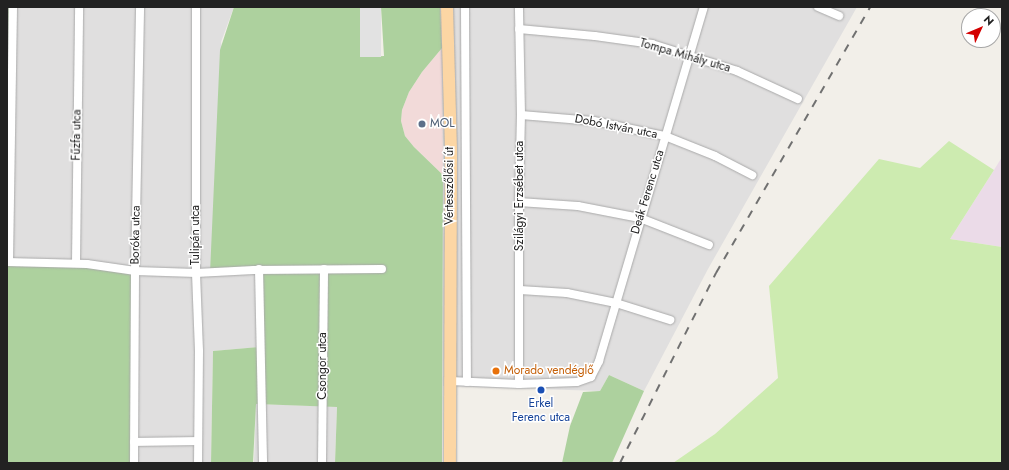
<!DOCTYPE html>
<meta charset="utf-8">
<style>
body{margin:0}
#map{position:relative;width:1009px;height:470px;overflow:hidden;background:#f2efe9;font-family:Jost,sans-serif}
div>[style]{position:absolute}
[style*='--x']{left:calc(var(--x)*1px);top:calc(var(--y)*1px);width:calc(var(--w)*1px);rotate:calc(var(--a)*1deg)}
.residential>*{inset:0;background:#e0dfdf;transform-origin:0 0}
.commercial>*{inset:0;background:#f2dad9}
.industrial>*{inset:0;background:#ebdbe8}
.grass>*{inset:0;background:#cdebb0}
.forest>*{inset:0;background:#add19e}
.parking>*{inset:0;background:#e2e2e2;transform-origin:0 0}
.roads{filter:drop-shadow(0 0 1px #a9a9a9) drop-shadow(0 0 1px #a9a9a9)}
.minor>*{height:8px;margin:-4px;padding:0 4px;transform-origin:4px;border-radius:4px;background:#fff}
.primary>*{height:12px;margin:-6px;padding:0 6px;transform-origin:6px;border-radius:6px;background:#fcd6a4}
.rail>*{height:2px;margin-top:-1px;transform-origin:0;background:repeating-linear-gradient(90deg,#707070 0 8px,transparent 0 16px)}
.dots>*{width:11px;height:11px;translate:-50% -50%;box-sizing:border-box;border:2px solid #fff;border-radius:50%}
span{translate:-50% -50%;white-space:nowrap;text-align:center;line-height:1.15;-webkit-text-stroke:3px #fff;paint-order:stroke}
.street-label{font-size:12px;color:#222}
.service-label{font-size:12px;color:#4e5e75}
.left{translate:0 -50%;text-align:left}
.food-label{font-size:12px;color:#c56008}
.transit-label{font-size:12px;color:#164399}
.frame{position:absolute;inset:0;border:8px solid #222;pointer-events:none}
.north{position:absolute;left:961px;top:8px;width:40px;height:40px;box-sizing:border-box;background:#fff;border:1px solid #a7a7a7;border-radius:50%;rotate:46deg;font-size:11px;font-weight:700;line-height:16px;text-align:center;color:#222}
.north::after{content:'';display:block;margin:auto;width:14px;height:18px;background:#d40000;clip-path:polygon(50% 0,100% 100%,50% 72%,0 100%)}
</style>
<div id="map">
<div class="residential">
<i style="clip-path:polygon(11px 7px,234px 7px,221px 42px,263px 273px,260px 347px,213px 351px,211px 463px,133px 463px,9px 262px)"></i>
<i style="clip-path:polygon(440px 7px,857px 7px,708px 269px,644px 391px,609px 375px,600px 391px,443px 386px,443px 175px)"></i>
<i style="left:256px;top:404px;width:81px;height:59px;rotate:2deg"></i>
</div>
<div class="commercial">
<i style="clip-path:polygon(442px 48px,443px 175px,414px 147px,405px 136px,401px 121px,402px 110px,409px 92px,422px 72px)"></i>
</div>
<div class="industrial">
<i style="clip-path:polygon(1002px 157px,1002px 247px,950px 239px,994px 170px)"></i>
</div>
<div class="grass">
<i style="clip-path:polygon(949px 141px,994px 170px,950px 239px,1002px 247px,1002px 463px,673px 463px,715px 434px,778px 378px,769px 286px,879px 159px,920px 168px)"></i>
</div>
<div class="forest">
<i style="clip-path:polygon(7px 7px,11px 7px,9px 262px,135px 271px,133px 463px,7px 463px)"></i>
<i style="clip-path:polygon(234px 7px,360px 7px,362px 57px,384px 56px,381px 7px,440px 7px,442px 48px,422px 72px,409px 92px,402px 110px,401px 121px,405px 136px,414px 147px,443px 175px,442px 463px,335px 463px,337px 407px,256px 404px,253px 463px,211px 463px,213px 351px,260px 347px,263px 273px,210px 273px,220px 50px)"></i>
<i style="clip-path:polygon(609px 375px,644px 391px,612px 463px,562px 463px,570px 426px,583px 392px,600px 391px)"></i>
</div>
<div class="parking">
<i style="left:360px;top:7px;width:21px;height:50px"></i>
</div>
<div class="roads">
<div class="minor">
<i style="--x:196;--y:7;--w:266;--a:90"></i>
<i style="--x:196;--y:273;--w:78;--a:87.8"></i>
<i style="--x:199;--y:351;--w:112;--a:90.5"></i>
<i style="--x:465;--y:7;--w:375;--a:89.7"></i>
<i style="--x:818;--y:7;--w:23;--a:23"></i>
<i style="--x:519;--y:29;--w:76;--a:5.3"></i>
<i style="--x:595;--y:36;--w:58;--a:8"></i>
<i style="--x:652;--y:44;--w:89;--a:17.6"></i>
<i style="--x:737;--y:71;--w:67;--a:24.7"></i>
<i style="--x:521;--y:115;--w:73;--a:4.7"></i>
<i style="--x:594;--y:121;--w:73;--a:11.9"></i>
<i style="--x:665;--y:136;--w:54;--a:21.8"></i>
<i style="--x:715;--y:156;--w:42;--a:27.2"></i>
<i style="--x:519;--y:202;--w:59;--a:3.9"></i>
<i style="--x:578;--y:206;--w:63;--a:11"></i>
<i style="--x:640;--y:218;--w:74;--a:21.4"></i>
<i style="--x:7;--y:262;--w:80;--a:1.4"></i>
<i style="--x:87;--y:264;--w:49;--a:8.3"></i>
<i style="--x:135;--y:271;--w:61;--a:1.9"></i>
<i style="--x:196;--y:273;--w:58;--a:-3"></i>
<i style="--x:254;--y:270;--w:128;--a:-0.4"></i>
<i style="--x:9;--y:262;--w:255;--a:-89.1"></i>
<i style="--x:76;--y:263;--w:256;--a:-89.3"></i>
<i style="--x:259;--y:269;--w:194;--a:88.8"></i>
<i style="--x:520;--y:290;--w:47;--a:3.7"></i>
<i style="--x:567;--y:293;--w:50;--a:11.5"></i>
<i style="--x:616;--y:303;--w:57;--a:17.5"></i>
<i style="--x:450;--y:381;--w:69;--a:2.5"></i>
<i style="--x:519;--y:384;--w:58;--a:-2"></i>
<i style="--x:577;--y:382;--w:15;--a:-20"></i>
<i style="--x:591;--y:377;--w:18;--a:-63"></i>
<i style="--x:599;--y:361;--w:369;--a:-73.5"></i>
<i style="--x:519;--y:384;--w:182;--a:-90"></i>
<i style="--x:519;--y:202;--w:87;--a:-88.7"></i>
<i style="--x:521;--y:115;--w:108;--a:-91.1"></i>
<i style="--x:134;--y:442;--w:63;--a:-0.9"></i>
<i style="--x:134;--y:463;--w:192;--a:-89.7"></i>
<i style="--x:135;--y:271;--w:264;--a:-88.9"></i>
<i style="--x:322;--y:463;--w:194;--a:-89.4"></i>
</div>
<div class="primary">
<i style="--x:447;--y:7;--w:147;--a:88.4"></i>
<i style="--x:451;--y:154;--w:309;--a:90.2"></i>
</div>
</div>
<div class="rail">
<i style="--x:620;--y:463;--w:213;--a:-63.2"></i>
<i style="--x:716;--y:273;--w:307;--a:-59.9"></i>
</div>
<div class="dots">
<i style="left:422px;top:124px;background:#5c6f8a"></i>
<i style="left:496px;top:371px;background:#e8710a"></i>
<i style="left:541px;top:390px;background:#1a4fb4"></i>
</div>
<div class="street-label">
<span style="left:685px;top:56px;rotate:16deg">Tompa Mihály utca</span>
<span style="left:616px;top:127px;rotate:11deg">Dobó István utca</span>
<span style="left:77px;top:135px;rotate:-89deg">Fűzfa utca</span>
<span style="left:450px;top:186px;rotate:-90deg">Vértesszőlősi út</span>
<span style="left:648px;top:192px;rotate:-73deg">Deák Ferenc utca</span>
<span style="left:520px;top:196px;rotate:-90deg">Szilágyi Erzsébet utca</span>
<span style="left:136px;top:235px;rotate:-89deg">Boróka utca</span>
<span style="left:196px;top:235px;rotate:-90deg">Tulipán utca</span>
<span style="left:323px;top:366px;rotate:-90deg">Csongor utca</span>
</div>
<div class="service-label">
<span class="left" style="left:430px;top:124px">MOL</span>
</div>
<div class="food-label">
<span class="left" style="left:504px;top:371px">Morado vendéglő</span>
</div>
<div class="transit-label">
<span style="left:541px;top:411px">Erkel<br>Ferenc utca</span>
</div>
<div class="frame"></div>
<div class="north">N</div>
</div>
